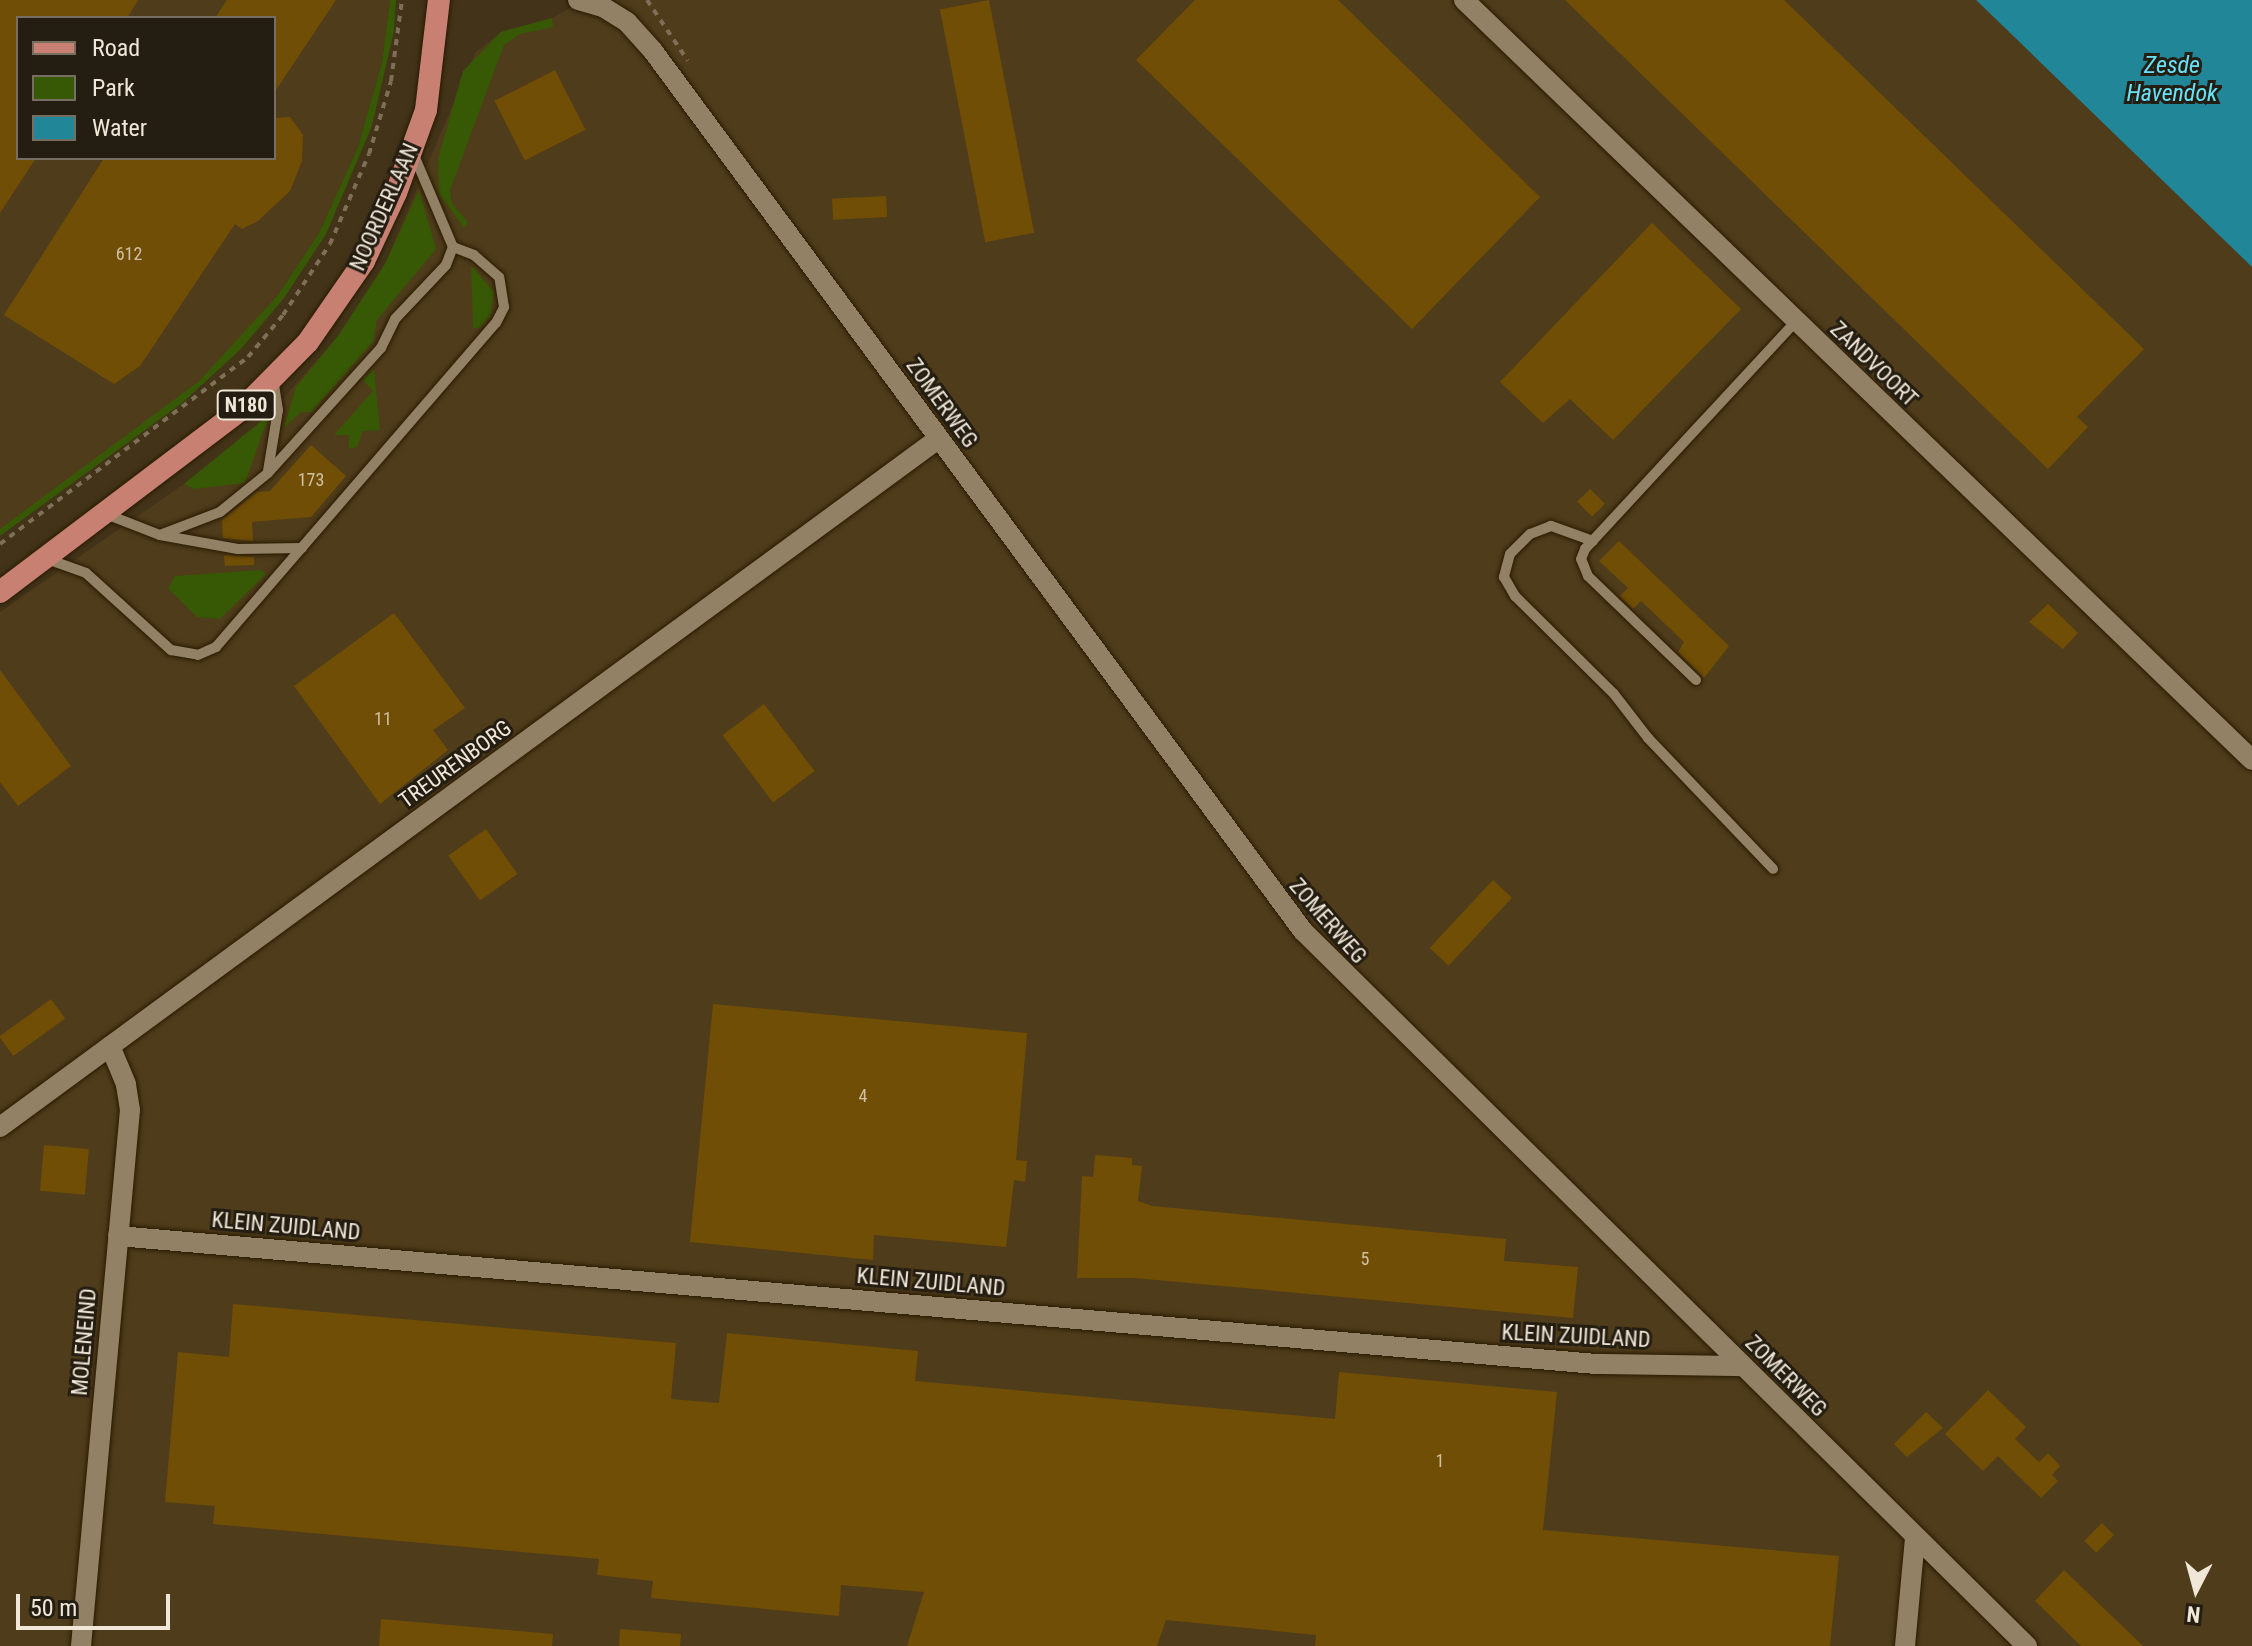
<!DOCTYPE html>
<style>
body{margin:0}
#map{position:relative;width:2252px;height:1646px;overflow:hidden;background:#433419;font-family:"Roboto Condensed",sans-serif}
div>[style]{position:absolute}
[style*='--x']{left:calc(var(--x)*1px);top:calc(var(--y)*1px);width:calc(var(--w)*1px);rotate:calc(var(--a)*1deg)}
.built>*{inset:0;background:#4f3c1a}
.green>*{inset:0;background:#375804}
.water>*{inset:0;background:#218697}
.building>*{inset:0;background:#704e05;transform-origin:0 0}
.path>*{height:4px;margin-top:-2px;transform-origin:0;background:repeating-linear-gradient(90deg,#7d6f58 0 6px,transparent 0 12px)}
.roads{filter:drop-shadow(0 0 2px #291b02) drop-shadow(0 0 2px #291b02)}
.service>*{height:10px;margin:-5px;padding:0 5px;transform-origin:5px;border-radius:5px;background:#938165}
.minor>*{height:20px;margin:-10px;padding:0 10px;transform-origin:10px;border-radius:10px;background:#938165}
.primary>*{height:22px;margin:-11px;padding:0 11px;transform-origin:11px;border-radius:11px;background:#c88073}
span{translate:-50% -50%;white-space:nowrap;text-align:center;line-height:1.15;-webkit-text-stroke:6px #241d11;paint-order:stroke}
.number-label{font-size:18px;color:#d1c1a3}
.number-label span{-webkit-text-stroke-width:0}
.shield-label span{padding:2px 6px;background:#241d11;border:2px solid;border-radius:6px;-webkit-text-stroke-width:0}
.shield-label{font-size:20px;color:#f1e7d8;font-weight:700}
.street-label{font-size:22px;color:#f1e7d8}
.water-label{font-size:24px;color:#66e3fb;font-style:italic}
.legend{position:absolute;left:16px;top:16px;width:260px;height:144px;box-sizing:border-box;background:#241d11;border:2px solid #766e61;margin:0;padding:10px 14px;list-style:none;font-size:24px;color:#f1e7d8}
.legend li{display:flex;align-items:center;gap:16px;height:40px}
.legend b{width:40px;border:2px solid #766e61}
.north{position:absolute;left:2156px;top:1550px;width:80px;height:80px;-webkit-text-stroke:6px #241d11;paint-order:stroke;rotate:186deg;font-size:22px;font-weight:700;line-height:32px;text-align:center;color:#f1e7d8}
.north::after{content:'';display:block;margin:auto;width:28px;height:36px;background:#f1e7d8;clip-path:polygon(50% 0,100% 100%,50% 72%,0 100%)}
.scale{position:absolute;left:16px;top:1594px;width:154px;height:36px;box-sizing:border-box;border:4px solid #f1e7d8;border-top:0;padding-left:10px;font-size:24px;line-height:28px;white-space:nowrap;color:#f1e7d8;-webkit-text-stroke:6px #241d11;paint-order:stroke}
</style>
<div id="map">
<div class="built">
<i style="clip-path:polygon(evenodd,0 0,390px 0,382px 62px,358px 147px,319px 233px,278px 295px,236px 346px,179px 399px,0 529px,0 0,18px 18px,274px 18px,274px 158px,18px 158px,18px 18px)"></i>
<i style="clip-path:polygon(584px 0,1976px 0,2252px 267px,2252px 1646px,0 1646px,0 612px,184px 484px,269px 415px,338px 336px,385px 264px,475px 53px,501px 32px,552px 18px)"></i>
</div>
<div class="green">
<i style="clip-path:polygon(390px 0,396px 0,394px 31px,372px 126px,326px 234px,284px 298px,240px 350px,182px 403px,0 536px,0 529px,199px 381px,278px 295px,319px 233px,358px 147px,382px 62px)"></i>
<i style="clip-path:polygon(552px 18px,553px 27px,520px 34px,504px 45px,450px 190px,452px 204px,468px 222px,464px 228px,439px 193px,438px 159px,463px 71px,501px 32px)"></i>
<i style="clip-path:polygon(419px 190px,436px 249px,377px 320px,373px 342px,311px 412px,301px 412px,284px 428px,296px 387px,338px 336px,385px 264px)"></i>
<i style="clip-path:polygon(471px 265px,494px 292px,490px 316px,479px 328px,473px 328px)"></i>
<i style="clip-path:polygon(374px 369px,380px 430px,363px 431px,357px 447px,349px 449px,349px 435px,334px 435px,373px 391px,363px 380px)"></i>
<i style="clip-path:polygon(269px 415px,245px 483px,194px 489px,184px 484px)"></i>
<i style="clip-path:polygon(261px 570px,266px 574px,220px 619px,197px 617px,168px 588px,175px 576px)"></i>
</div>
<div class="water">
<i style="clip-path:polygon(1976px 0,2252px 0,2252px 267px)"></i>
</div>
<div class="building">
<i style="clip-path:polygon(0 0,138px 0,127px 18px,18px 18px,18px 158px,36px 158px,0 213px)"></i>
<i style="clip-path:polygon(227px 0,336px 0,274px 93px,274px 18px,215px 18px)"></i>
<i style="left:989px;top:0;width:237px;height:50px;rotate:79deg"></i>
<i style="clip-path:polygon(1195px 0,1338px 0,1540px 197px,1412px 329px,1136px 60px)"></i>
<i style="clip-path:polygon(1565px 0,1784px 0,2144px 349px,2077px 417px,2088px 427px,2048px 469px)"></i>
<i style="left:555px;top:70px;width:67px;height:68px;rotate:63deg"></i>
<i style="clip-path:polygon(290px 117px,303px 135px,302px 161px,290px 191px,258px 221px,242px 229px,235px 224px,140px 366px,114px 384px,4px 315px,104px 158px,274px 158px,274px 118px)"></i>
<i style="left:886px;top:196px;width:21px;height:54px;rotate:87deg"></i>
<i style="clip-path:polygon(1652px 223px,1741px 309px,1613px 440px,1570px 399px,1543px 423px,1500px 382px)"></i>
<i style="clip-path:polygon(311px 445px,346px 476px,311px 517px,252px 522px,253px 541px,223px 538px,222px 520px,257px 492px,270px 491px)"></i>
<i style="left:1590px;top:489px;width:21px;height:18px;rotate:45deg"></i>
<i style="clip-path:polygon(1619px 541px,1729px 646px,1704px 678px,1678px 652px,1684px 642px,1641px 601px,1633px 609px,1620px 596px,1628px 588px,1599px 561px)"></i>
<i style="clip-path:polygon(224px 555px,254px 557px,254px 565px,225px 566px)"></i>
<i style="clip-path:polygon(2048px 604px,2078px 633px,2063px 649px,2029px 622px)"></i>
<i style="clip-path:polygon(394px 613px,465px 708px,433px 730px,448px 750px,380px 804px,294px 686px)"></i>
<i style="clip-path:polygon(0 670px,71px 766px,18px 806px,0 782px)"></i>
<i style="left:764px;top:704px;width:84px;height:52px;rotate:53deg"></i>
<i style="left:486px;top:829px;width:55px;height:46px;rotate:55deg"></i>
<i style="left:1493px;top:880px;width:26px;height:93px;rotate:43deg"></i>
<i style="left:51px;top:999px;width:24px;height:64px;rotate:54deg"></i>
<i style="clip-path:polygon(713px 1004px,1027px 1033px,1016px 1160px,1027px 1161px,1025px 1182px,1014px 1180px,1006px 1247px,874px 1235px,873px 1260px,690px 1242px)"></i>
<i style="left:44px;top:1145px;width:45px;height:46px;rotate:5deg"></i>
<i style="clip-path:polygon(1095px 1155px,1132px 1158px,1132px 1165px,1142px 1166px,1138px 1201px,1152px 1206px,1506px 1239px,1504px 1261px,1578px 1267px,1573px 1318px,1134px 1278px,1077px 1278px,1082px 1176px,1093px 1177px)"></i>
<i style="clip-path:polygon(233px 1304px,676px 1343px,671px 1399px,719px 1403px,727px 1333px,918px 1351px,915px 1381px,1335px 1419px,1339px 1372px,1557px 1392px,1543px 1530px,1839px 1556px,1830px 1646px,1315px 1646px,1316px 1635px,1166px 1620px,1157px 1646px,907px 1646px,924px 1592px,841px 1585px,839px 1616px,651px 1598px,653px 1581px,597px 1575px,599px 1559px,213px 1524px,215px 1506px,165px 1502px,178px 1352px,229px 1357px)"></i>
<i style="clip-path:polygon(1988px 1390px,2026px 1427px,2015px 1439px,2039px 1462px,2048px 1453px,2060px 1466px,2052px 1475px,2058px 1481px,2041px 1498px,1998px 1456px,1983px 1471px,1945px 1434px)"></i>
<i style="clip-path:polygon(1926px 1412px,1943px 1428px,1907px 1457px,1894px 1444px)"></i>
<i style="left:2102px;top:1523px;width:17px;height:25px;rotate:45deg"></i>
<i style="clip-path:polygon(2064px 1570px,2143px 1646px,2081px 1646px,2035px 1601px)"></i>
<i style="clip-path:polygon(381px 1619px,553px 1634px,552px 1646px,379px 1646px)"></i>
<i style="clip-path:polygon(620px 1629px,681px 1634px,680px 1646px,619px 1646px)"></i>
</div>
<div class="path">
<i style="--x:647;--y:0;--w:73;--a:56.1"></i>
<i style="--x:0;--y:544;--w:311;--a:-37"></i>
<i style="--x:248;--y:357;--w:55;--a:-50.2"></i>
<i style="--x:283;--y:315;--w:85;--a:-56.5"></i>
<i style="--x:330;--y:244;--w:98;--a:-66.6"></i>
<i style="--x:369;--y:154;--w:76;--a:-73.2"></i>
<i style="--x:391;--y:81;--w:82;--a:-82.3"></i>
</div>
<div class="roads">
<div class="service">
<i style="--x:268;--y:471;--w:62;--a:-80.7"></i>
<i style="--x:278;--y:410;--w:30;--a:-99"></i>
<i style="--x:106;--y:514;--w:58;--a:21.3"></i>
<i style="--x:160;--y:535;--w:79;--a:10.2"></i>
<i style="--x:238;--y:549;--w:64;--a:-0.9"></i>
<i style="--x:160;--y:535;--w:64;--a:-21"></i>
<i style="--x:220;--y:512;--w:62;--a:-39.1"></i>
<i style="--x:268;--y:473;--w:169;--a:-47.9"></i>
<i style="--x:381;--y:348;--w:32;--a:-64"></i>
<i style="--x:395;--y:319;--w:74;--a:-46.6"></i>
<i style="--x:446;--y:265;--w:19;--a:-69"></i>
<i style="--x:1593;--y:541;--w:45;--a:-160.3"></i>
<i style="--x:1551;--y:526;--w:22;--a:159"></i>
<i style="--x:1530;--y:534;--w:28;--a:135"></i>
<i style="--x:1510;--y:554;--w:24;--a:105"></i>
<i style="--x:1504;--y:577;--w:22;--a:60"></i>
<i style="--x:1515;--y:596;--w:139;--a:44.7"></i>
<i style="--x:1614;--y:694;--w:56;--a:52.3"></i>
<i style="--x:1648;--y:738;--w:181;--a:46.3"></i>
<i style="--x:47;--y:559;--w:41;--a:19.7"></i>
<i style="--x:86;--y:573;--w:115;--a:42.2"></i>
<i style="--x:171;--y:650;--w:27;--a:10"></i>
<i style="--x:198;--y:655;--w:20;--a:-24"></i>
<i style="--x:216;--y:647;--w:428;--a:-49.2"></i>
<i style="--x:496;--y:323;--w:18;--a:-63"></i>
<i style="--x:504;--y:307;--w:30;--a:-99"></i>
<i style="--x:499;--y:277;--w:33;--a:-139"></i>
<i style="--x:474;--y:255;--w:22;--a:-159"></i>
<i style="--x:453;--y:247;--w:100;--a:-113"></i>
<i style="--x:1696;--y:680;--w:150;--a:-136.1"></i>
<i style="--x:1588;--y:576;--w:18;--a:-112"></i>
<i style="--x:1581;--y:559;--w:11;--a:-68"></i>
<i style="--x:1585;--y:549;--w:309;--a:-47.2"></i>
</div>
<div class="minor">
<i style="--x:578;--y:0;--w:26;--a:16"></i>
<i style="--x:603;--y:7;--w:28;--a:32"></i>
<i style="--x:627;--y:22;--w:39;--a:48"></i>
<i style="--x:653;--y:51;--w:1094;--a:53.55"></i>
<i style="--x:1303;--y:931;--w:1018;--a:44.64"></i>
<i style="--x:1464;--y:0;--w:1095;--a:43.96"></i>
<i style="--x:0;--y:1127;--w:1163;--a:-36.26"></i>
<i style="--x:118;--y:1236;--w:1485;--a:4.95"></i>
<i style="--x:1597;--y:1364;--w:144;--a:0.8"></i>
<i style="--x:81;--y:1646;--w:538;--a:-84.78"></i>
<i style="--x:130;--y:1110;--w:26;--a:-99"></i>
<i style="--x:126;--y:1084;--w:41;--a:-112.8"></i>
<i style="--x:1905;--y:1646;--w:108;--a:-84.7"></i>
</div>
<div class="primary">
<i style="--x:0;--y:592;--w:302;--a:-37.1"></i>
<i style="--x:241;--y:410;--w:95;--a:-45.4"></i>
<i style="--x:308;--y:342;--w:98;--a:-55.3"></i>
<i style="--x:364;--y:261;--w:75;--a:-64.8"></i>
<i style="--x:396;--y:193;--w:88;--a:-70.1"></i>
<i style="--x:426;--y:110;--w:111;--a:-83.3"></i>
</div>
</div>
<div class="number-label">
<span style="left:129px;top:254px">612</span>
<span style="left:311px;top:480px">173</span>
<span style="left:383px;top:719px">11</span>
<span style="left:863px;top:1096px">4</span>
<span style="left:1365px;top:1259px">5</span>
<span style="left:1440px;top:1461px">1</span>
</div>
<div class="shield-label">
<span style="left:246px;top:405px">N180</span>
</div>
<div class="street-label">
<span style="left:384px;top:207px;rotate:-66deg">NOORDERLAAN</span>
<span style="left:1874px;top:364px;rotate:44deg">ZANDVOORT</span>
<span style="left:942px;top:403px;rotate:54deg">ZOMERWEG</span>
<span style="left:455px;top:764px;rotate:-36deg">TREURENBORG</span>
<span style="left:1328px;top:921px;rotate:49deg">ZOMERWEG</span>
<span style="left:286px;top:1226px;rotate:5deg">KLEIN ZUIDLAND</span>
<span style="left:931px;top:1282px;rotate:5deg">KLEIN ZUIDLAND</span>
<span style="left:1576px;top:1336px;rotate:3deg">KLEIN ZUIDLAND</span>
<span style="left:84px;top:1342px;rotate:-85deg">MOLENEIND</span>
<span style="left:1786px;top:1376px;rotate:45deg">ZOMERWEG</span>
</div>
<div class="water-label">
<span style="left:2172px;top:80px">Zesde<br>Havendok</span>
</div>
<ul class="legend">
<li><b style="height:10px;background:#c88073"></b>Road</li>
<li><b style="height:22px;background:#375804"></b>Park</li>
<li><b style="height:22px;background:#218697"></b>Water</li>
</ul>
<div class="north">N</div>
<div class="scale">50 m</div>
</div>
